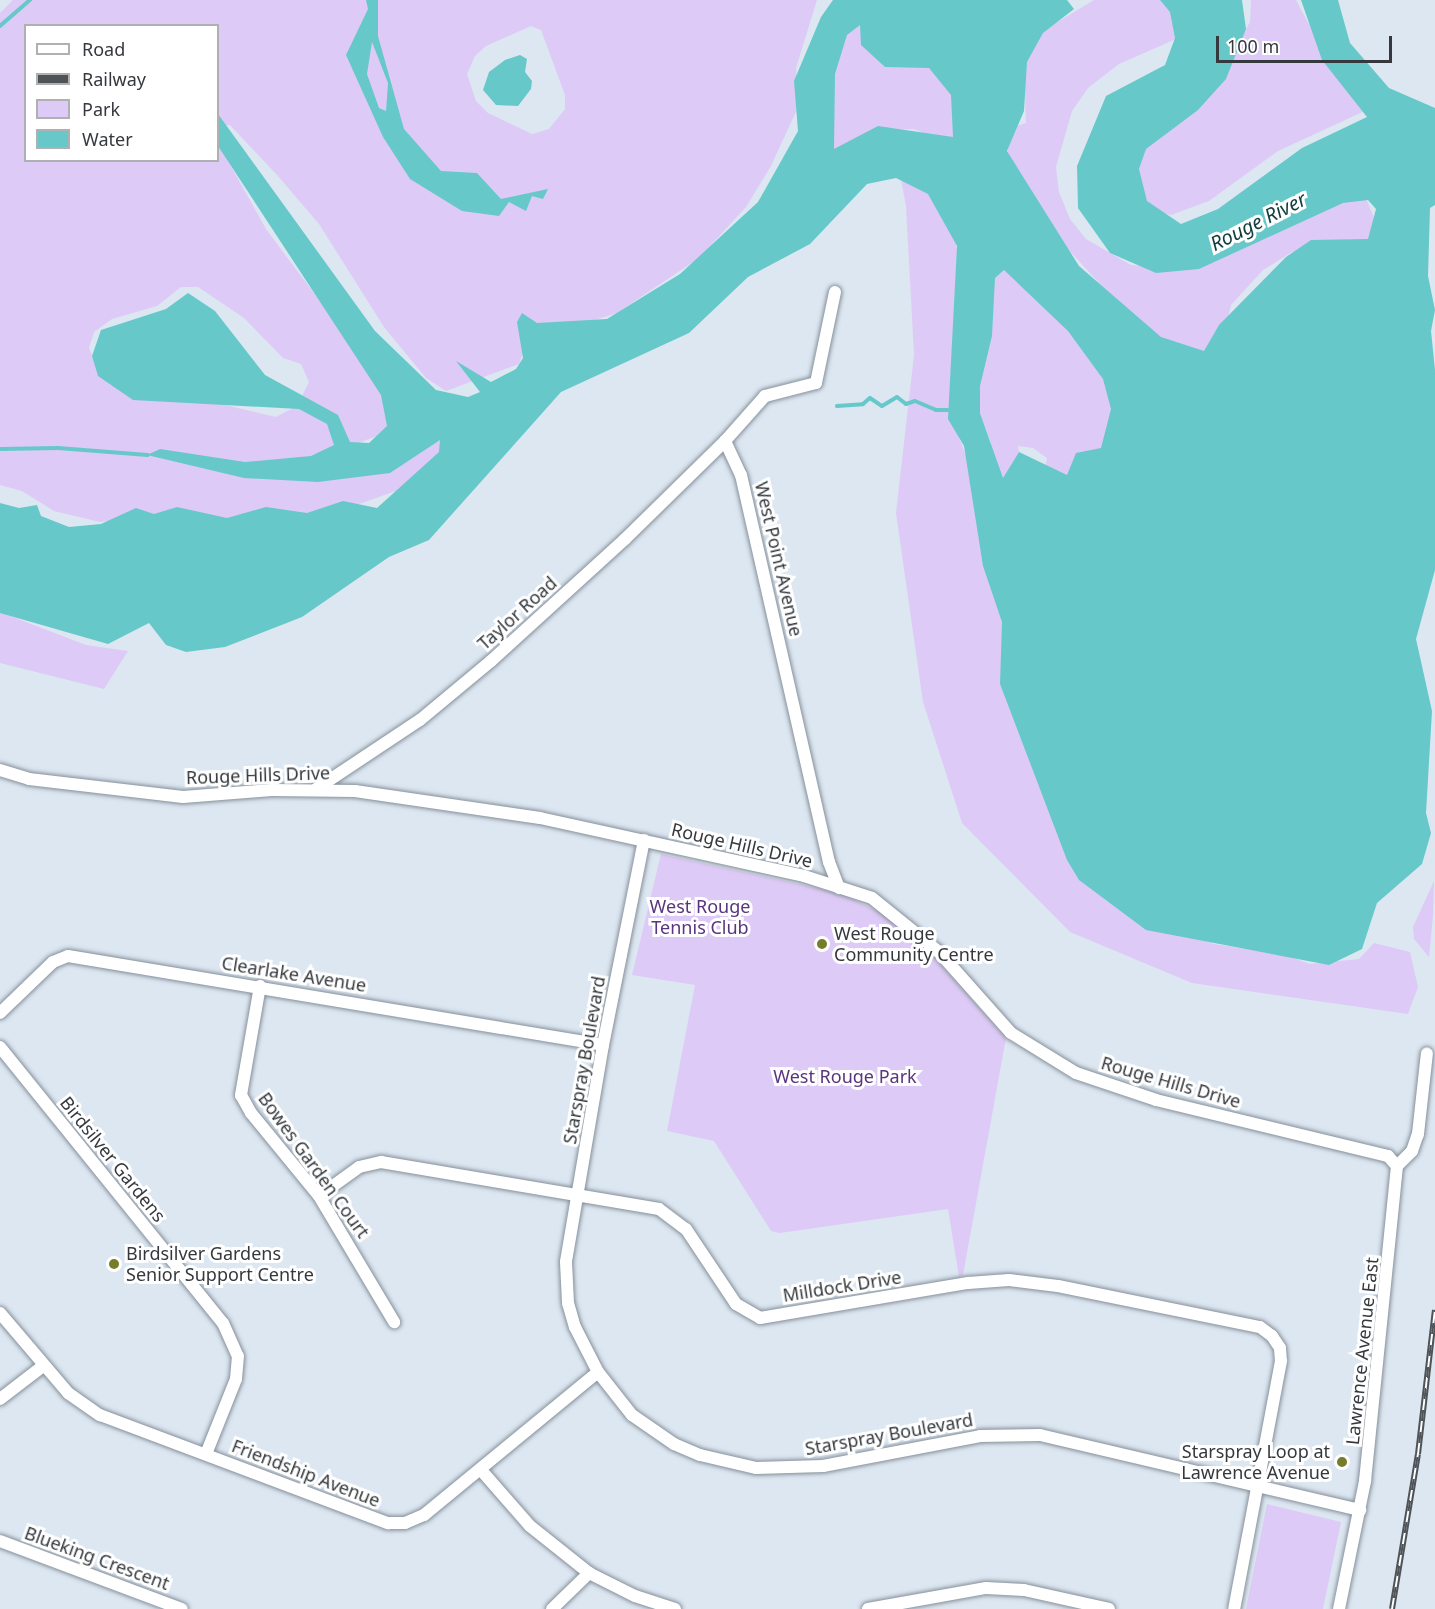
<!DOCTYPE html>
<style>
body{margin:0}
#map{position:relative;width:1435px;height:1609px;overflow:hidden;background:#dce7f2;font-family:"Noto Sans",sans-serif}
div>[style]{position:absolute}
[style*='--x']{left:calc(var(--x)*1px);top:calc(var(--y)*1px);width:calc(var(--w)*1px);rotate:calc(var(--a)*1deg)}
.green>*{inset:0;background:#decaf6}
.water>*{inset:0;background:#67c8c9}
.stream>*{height:4px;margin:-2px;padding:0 2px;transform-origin:2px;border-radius:2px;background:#67c8c9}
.roads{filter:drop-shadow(0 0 2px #86909a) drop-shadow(0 0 2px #86909a)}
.minor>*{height:12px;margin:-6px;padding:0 6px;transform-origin:6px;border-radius:6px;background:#fff}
.rail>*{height:6px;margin-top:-3px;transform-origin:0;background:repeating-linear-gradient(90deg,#fff 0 11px,#4e5358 0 22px);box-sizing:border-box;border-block:2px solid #4e5358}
.dots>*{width:16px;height:16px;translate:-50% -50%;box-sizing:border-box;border:3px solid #fff;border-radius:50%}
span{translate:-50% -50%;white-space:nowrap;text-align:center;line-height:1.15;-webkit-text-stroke:6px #fff;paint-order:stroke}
.street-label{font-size:18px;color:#35393d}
.park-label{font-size:18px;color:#5a347d}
.poi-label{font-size:18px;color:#35393d}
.left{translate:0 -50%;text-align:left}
.right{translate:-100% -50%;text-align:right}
.water-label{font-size:20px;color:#113f40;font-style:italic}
.legend{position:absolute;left:24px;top:24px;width:195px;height:138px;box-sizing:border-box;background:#fff;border:2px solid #aeb0b1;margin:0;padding:8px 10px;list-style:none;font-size:18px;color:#35393d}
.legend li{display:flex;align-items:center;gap:12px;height:30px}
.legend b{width:30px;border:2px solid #aeb0b1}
.scale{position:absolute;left:1216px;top:36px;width:176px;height:27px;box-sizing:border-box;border:3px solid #35393d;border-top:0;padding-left:8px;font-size:18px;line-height:21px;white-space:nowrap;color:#35393d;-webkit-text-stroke:4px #fff;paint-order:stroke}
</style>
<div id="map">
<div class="green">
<i style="clip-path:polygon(evenodd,13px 0,817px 0,796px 68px,799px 105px,771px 166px,746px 207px,699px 258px,617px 313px,592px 321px,534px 324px,519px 364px,446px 391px,426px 378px,384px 327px,319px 224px,278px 176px,230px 125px,219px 127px,223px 152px,266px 229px,396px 403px,398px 428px,324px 456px,438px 431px,458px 437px,404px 488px,306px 523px,148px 517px,100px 522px,54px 511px,22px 491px,0 485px,0 13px,13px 0,26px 26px,218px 26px,218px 160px,26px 160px,26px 26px,13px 0,531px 26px,541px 30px,565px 95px,565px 109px,549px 129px,532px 134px,488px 113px,476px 101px,467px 74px,475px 56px,486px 46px,531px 26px,13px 0,181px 287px,198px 287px,244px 318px,283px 358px,301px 364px,309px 382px,297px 406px,276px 417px,208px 401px,156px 397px,102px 379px,89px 348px,94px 332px,112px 319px,157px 306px,181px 287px)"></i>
<i style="clip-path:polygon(1094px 0,1165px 0,1177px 28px,1176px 39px,1119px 64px,1088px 88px,1072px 111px,1056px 167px,1059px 192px,1070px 219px,1086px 239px,1131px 265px,1159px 267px,1362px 189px,1380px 232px,1380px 247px,1342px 243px,1292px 252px,1263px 270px,1231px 305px,1219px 357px,1172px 351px,1109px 294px,1046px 225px,1008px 160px,1008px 129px,1026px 123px,1024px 63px,1036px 35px)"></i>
<i style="clip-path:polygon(1251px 0,1296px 0,1337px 77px,1369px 109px,1278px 151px,1209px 201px,1171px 215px,1155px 212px,1143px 198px,1132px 160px,1221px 72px,1250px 22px)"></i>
<i style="clip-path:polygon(857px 11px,962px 21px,955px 137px,945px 142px,914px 129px,870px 130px,835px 154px,822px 157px,828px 79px)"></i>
<i style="clip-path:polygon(900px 174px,934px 185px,952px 214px,957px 251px,949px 412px,971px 468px,1083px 879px,1107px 901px,1149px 923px,1214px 944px,1285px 955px,1310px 964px,1359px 959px,1374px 943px,1410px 952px,1418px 987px,1408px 1014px,1192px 983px,1070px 932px,962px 823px,923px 702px,896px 513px,914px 355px,906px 206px)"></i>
<i style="clip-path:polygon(995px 255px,1100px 351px,1153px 481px,1044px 477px,1047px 458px,1033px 448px,1018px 446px,1045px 599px,995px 485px,991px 443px,973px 394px,974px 376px,990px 345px)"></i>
<i style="clip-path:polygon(0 612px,86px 645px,128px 651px,104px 689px,0 663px)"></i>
<i style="clip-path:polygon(661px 854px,840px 893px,884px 914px,924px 946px,1006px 1038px,963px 1275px,959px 1277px,948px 1209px,780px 1233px,771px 1231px,714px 1141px,667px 1131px,695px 985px,632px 975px)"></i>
<i style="clip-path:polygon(1434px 881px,1433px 916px,1429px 957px,1414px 939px,1413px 927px)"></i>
<i style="clip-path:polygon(1267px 1504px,1341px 1522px,1323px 1609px,1246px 1609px)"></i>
</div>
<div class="water">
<i style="clip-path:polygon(evenodd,366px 0,378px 0,378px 36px,404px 129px,441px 171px,477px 173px,501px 199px,548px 189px,543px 199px,532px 196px,526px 211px,509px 202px,499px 216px,462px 211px,410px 179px,383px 137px,346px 55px,368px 9px,366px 0,372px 42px,388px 83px,386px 111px,379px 108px,367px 74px,372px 42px)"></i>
<i style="clip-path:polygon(evenodd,833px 0,1067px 0,1074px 9px,1043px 33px,1027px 62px,1024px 111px,1007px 151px,1079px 266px,1161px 337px,1204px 351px,1219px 325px,1286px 257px,1311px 240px,1368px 239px,1376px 209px,1368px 200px,1343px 203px,1199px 269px,1156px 273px,1110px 253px,1078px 208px,1077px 166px,1106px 96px,1165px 65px,1175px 38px,1170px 12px,1160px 0,1242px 0,1246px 29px,1226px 79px,1198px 110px,1146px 149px,1139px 169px,1147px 201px,1181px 224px,1218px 209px,1302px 148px,1367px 117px,1322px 60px,1301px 0,1338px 0,1350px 43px,1389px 88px,1435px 108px,1435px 205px,1430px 208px,1428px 276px,1435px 310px,1431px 331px,1435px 370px,1435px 570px,1416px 639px,1432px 711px,1426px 813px,1431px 833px,1422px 864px,1377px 903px,1362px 949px,1329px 965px,1146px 930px,1079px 880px,1067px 860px,1000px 684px,1002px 622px,983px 566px,964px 446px,948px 419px,957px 246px,928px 194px,896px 178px,867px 184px,810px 244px,748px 277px,689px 333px,561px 392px,429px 540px,389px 557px,302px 617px,225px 647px,186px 652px,166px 645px,149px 623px,108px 644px,0 613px,0 503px,19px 508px,37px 505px,41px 516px,69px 527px,101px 524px,136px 508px,154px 514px,177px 507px,227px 518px,266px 507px,307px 513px,343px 501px,377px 508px,439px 452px,440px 440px,390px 473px,318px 482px,244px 478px,147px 455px,160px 449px,245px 462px,311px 456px,334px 445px,327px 424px,299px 409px,133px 400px,98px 376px,92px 356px,101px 330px,166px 309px,188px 293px,215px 311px,265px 375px,338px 415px,350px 442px,369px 443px,387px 426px,381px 395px,218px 146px,218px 114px,375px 331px,436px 390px,468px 397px,480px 392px,456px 361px,491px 382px,516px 369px,523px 358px,517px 322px,522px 313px,537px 323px,607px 319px,680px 274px,758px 202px,798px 131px,794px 81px,821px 17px,833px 0,860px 25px,861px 45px,885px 67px,929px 68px,951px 95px,953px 137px,878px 126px,834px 149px,835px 74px,847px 35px,860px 25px,833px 0,1004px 270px,1068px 331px,1103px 379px,1111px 409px,1101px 448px,1076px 453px,1067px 475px,1019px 452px,1003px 478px,980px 413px,980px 386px,992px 336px,995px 278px,1004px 270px)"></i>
<i style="clip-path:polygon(520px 55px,527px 59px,525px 72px,532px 81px,531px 89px,518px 106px,496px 105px,483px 90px,489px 72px,505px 60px)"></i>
</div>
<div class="stream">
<i style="--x:0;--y:26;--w:40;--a:-41"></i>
<i style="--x:837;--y:406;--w:26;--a:-4"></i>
<i style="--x:863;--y:404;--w:9;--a:-41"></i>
<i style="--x:870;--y:398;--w:14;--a:34"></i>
<i style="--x:882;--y:406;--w:17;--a:-31"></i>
<i style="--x:897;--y:397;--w:11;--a:38"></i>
<i style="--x:906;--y:404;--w:9;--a:-18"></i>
<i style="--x:915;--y:401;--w:23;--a:23"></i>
<i style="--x:936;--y:410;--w:12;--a:0"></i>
<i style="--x:0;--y:449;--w:58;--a:-1"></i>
<i style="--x:58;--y:448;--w:90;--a:4.4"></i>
</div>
<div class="roads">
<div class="minor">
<i style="--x:835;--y:292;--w:93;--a:101.8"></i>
<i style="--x:816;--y:383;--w:53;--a:165.7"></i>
<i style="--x:765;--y:396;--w:60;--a:131.6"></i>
<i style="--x:725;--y:441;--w:38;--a:65"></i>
<i style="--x:741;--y:475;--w:397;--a:77.2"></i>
<i style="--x:829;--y:862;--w:28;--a:69"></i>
<i style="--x:0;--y:770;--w:30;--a:17"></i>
<i style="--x:29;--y:779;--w:155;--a:6.7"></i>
<i style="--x:183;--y:797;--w:89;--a:-4.5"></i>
<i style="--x:272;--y:790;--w:83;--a:0.7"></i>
<i style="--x:355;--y:791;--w:187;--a:8.3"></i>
<i style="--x:540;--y:818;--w:270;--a:12.4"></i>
<i style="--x:804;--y:876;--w:71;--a:17.9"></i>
<i style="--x:872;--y:898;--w:86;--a:38.9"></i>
<i style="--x:939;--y:952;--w:108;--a:48.4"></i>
<i style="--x:1011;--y:1033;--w:76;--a:31.6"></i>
<i style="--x:1076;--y:1073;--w:84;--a:18.6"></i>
<i style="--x:1156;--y:1100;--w:239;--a:13.6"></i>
<i style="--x:1388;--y:1156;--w:13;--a:48"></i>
<i style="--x:316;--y:789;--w:125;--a:-33.6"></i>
<i style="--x:420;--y:720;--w:92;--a:-39.7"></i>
<i style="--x:491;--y:661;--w:181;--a:-42.3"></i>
<i style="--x:625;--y:539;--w:140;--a:-44.4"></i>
<i style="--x:644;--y:840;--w:209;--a:101.3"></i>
<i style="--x:603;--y:1045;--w:220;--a:99.7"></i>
<i style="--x:566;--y:1262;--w:41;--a:87.2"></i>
<i style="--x:568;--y:1303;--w:25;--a:74"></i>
<i style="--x:575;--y:1327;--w:51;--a:62.9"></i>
<i style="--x:598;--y:1372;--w:55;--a:51.7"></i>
<i style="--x:632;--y:1415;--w:51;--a:34.6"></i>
<i style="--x:674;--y:1444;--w:28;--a:23"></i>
<i style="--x:700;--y:1455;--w:57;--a:13.1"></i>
<i style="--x:756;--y:1468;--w:67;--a:-1.7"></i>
<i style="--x:823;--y:1466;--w:160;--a:-10.8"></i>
<i style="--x:980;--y:1436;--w:60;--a:-1"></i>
<i style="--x:1040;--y:1435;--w:329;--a:13.2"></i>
<i style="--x:260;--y:986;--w:111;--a:99.9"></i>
<i style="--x:241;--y:1095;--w:21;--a:61"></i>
<i style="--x:251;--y:1113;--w:107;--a:50.7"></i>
<i style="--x:319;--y:1196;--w:147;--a:59.2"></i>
<i style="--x:0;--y:1013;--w:74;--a:-43.9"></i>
<i style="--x:53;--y:962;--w:16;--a:-22"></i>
<i style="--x:68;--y:956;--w:542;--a:9.44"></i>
<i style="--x:0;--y:1047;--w:355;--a:51.1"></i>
<i style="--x:223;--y:1323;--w:36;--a:66"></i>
<i style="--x:238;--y:1356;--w:23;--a:95"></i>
<i style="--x:236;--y:1379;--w:81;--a:111.8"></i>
<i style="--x:1397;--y:1166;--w:21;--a:-45"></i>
<i style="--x:1412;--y:1151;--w:18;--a:-71"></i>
<i style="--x:1418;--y:1134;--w:81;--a:-83.7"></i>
<i style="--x:319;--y:1196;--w:49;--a:-35.9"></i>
<i style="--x:359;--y:1167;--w:23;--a:-13"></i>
<i style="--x:381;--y:1162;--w:282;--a:9.6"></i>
<i style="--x:659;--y:1209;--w:34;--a:37"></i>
<i style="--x:686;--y:1229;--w:90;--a:56.3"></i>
<i style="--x:736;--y:1304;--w:28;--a:30"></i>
<i style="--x:760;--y:1318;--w:211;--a:-9.6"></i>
<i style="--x:968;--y:1283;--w:41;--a:-4.2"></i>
<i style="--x:1009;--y:1280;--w:49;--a:7"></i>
<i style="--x:1058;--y:1286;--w:206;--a:11.5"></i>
<i style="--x:1260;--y:1327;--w:15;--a:37"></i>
<i style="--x:1272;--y:1336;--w:14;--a:56"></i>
<i style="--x:1280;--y:1348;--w:13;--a:86"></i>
<i style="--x:1281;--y:1361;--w:252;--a:100.7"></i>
<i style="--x:0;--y:1313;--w:105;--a:49.6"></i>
<i style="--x:68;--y:1393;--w:39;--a:35"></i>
<i style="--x:100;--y:1415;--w:308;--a:20.6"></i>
<i style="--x:388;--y:1523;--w:17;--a:0"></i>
<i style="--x:405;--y:1523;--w:21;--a:-23"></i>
<i style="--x:424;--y:1515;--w:225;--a:-39.4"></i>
<i style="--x:0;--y:1399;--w:54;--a:-37.5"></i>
<i style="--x:481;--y:1470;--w:74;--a:48.8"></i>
<i style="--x:530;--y:1526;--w:75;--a:38.5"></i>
<i style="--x:589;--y:1573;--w:51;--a:26.6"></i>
<i style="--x:635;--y:1596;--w:42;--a:18"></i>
<i style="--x:0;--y:1541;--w:194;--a:20.5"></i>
<i style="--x:552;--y:1609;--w:52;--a:-44.2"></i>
<i style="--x:868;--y:1609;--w:120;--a:-10.1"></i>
<i style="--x:986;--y:1588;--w:38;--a:3"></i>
<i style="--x:1024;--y:1590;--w:87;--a:12.6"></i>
<i style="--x:1339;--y:1609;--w:131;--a:-78.5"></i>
<i style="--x:1365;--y:1481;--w:317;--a:-84.2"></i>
</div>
</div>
<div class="rail">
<i style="--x:1392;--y:1609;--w:157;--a:-80.5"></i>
<i style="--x:1418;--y:1454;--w:145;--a:-83.3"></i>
</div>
<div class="dots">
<i style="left:822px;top:944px;background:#757d29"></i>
<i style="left:114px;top:1264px;background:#757d29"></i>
<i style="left:1342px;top:1462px;background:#757d29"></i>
</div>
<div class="street-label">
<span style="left:779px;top:559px;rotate:77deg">West Point Avenue</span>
<span style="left:517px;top:613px;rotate:-42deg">Taylor Road</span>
<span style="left:258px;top:775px;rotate:-2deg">Rouge Hills Drive</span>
<span style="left:742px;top:845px;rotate:13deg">Rouge Hills Drive</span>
<span style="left:294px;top:974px;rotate:9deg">Clearlake Avenue</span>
<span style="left:584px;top:1060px;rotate:-80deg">Starspray Boulevard</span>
<span style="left:1171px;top:1082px;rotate:16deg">Rouge Hills Drive</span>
<span style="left:113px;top:1159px;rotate:51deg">Birdsilver Gardens</span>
<span style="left:314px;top:1165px;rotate:54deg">Bowes Garden Court</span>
<span style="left:842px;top:1286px;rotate:-9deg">Milldock Drive</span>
<span style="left:1362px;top:1351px;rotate:-84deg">Lawrence Avenue East</span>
<span style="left:889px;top:1434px;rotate:-10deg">Starspray Boulevard</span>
<span style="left:306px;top:1473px;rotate:21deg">Friendship Avenue</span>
<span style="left:97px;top:1558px;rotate:20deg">Blueking Crescent</span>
</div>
<div class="park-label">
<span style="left:700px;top:917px">West Rouge<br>Tennis Club</span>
<span style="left:845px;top:1076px">West Rouge Park</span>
</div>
<div class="poi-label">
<span class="left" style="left:834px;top:944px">West Rouge<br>Community Centre</span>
<span class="left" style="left:126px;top:1264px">Birdsilver Gardens<br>Senior Support Centre</span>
<span class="right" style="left:1330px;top:1462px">Starspray Loop at<br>Lawrence Avenue</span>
</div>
<div class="water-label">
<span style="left:1258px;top:221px;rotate:-27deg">Rouge River</span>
</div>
<ul class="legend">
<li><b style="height:8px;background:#fff"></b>Road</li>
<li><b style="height:8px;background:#4e5358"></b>Railway</li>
<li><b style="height:16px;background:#decaf6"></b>Park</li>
<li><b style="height:16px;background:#67c8c9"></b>Water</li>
</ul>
<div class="scale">100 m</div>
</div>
